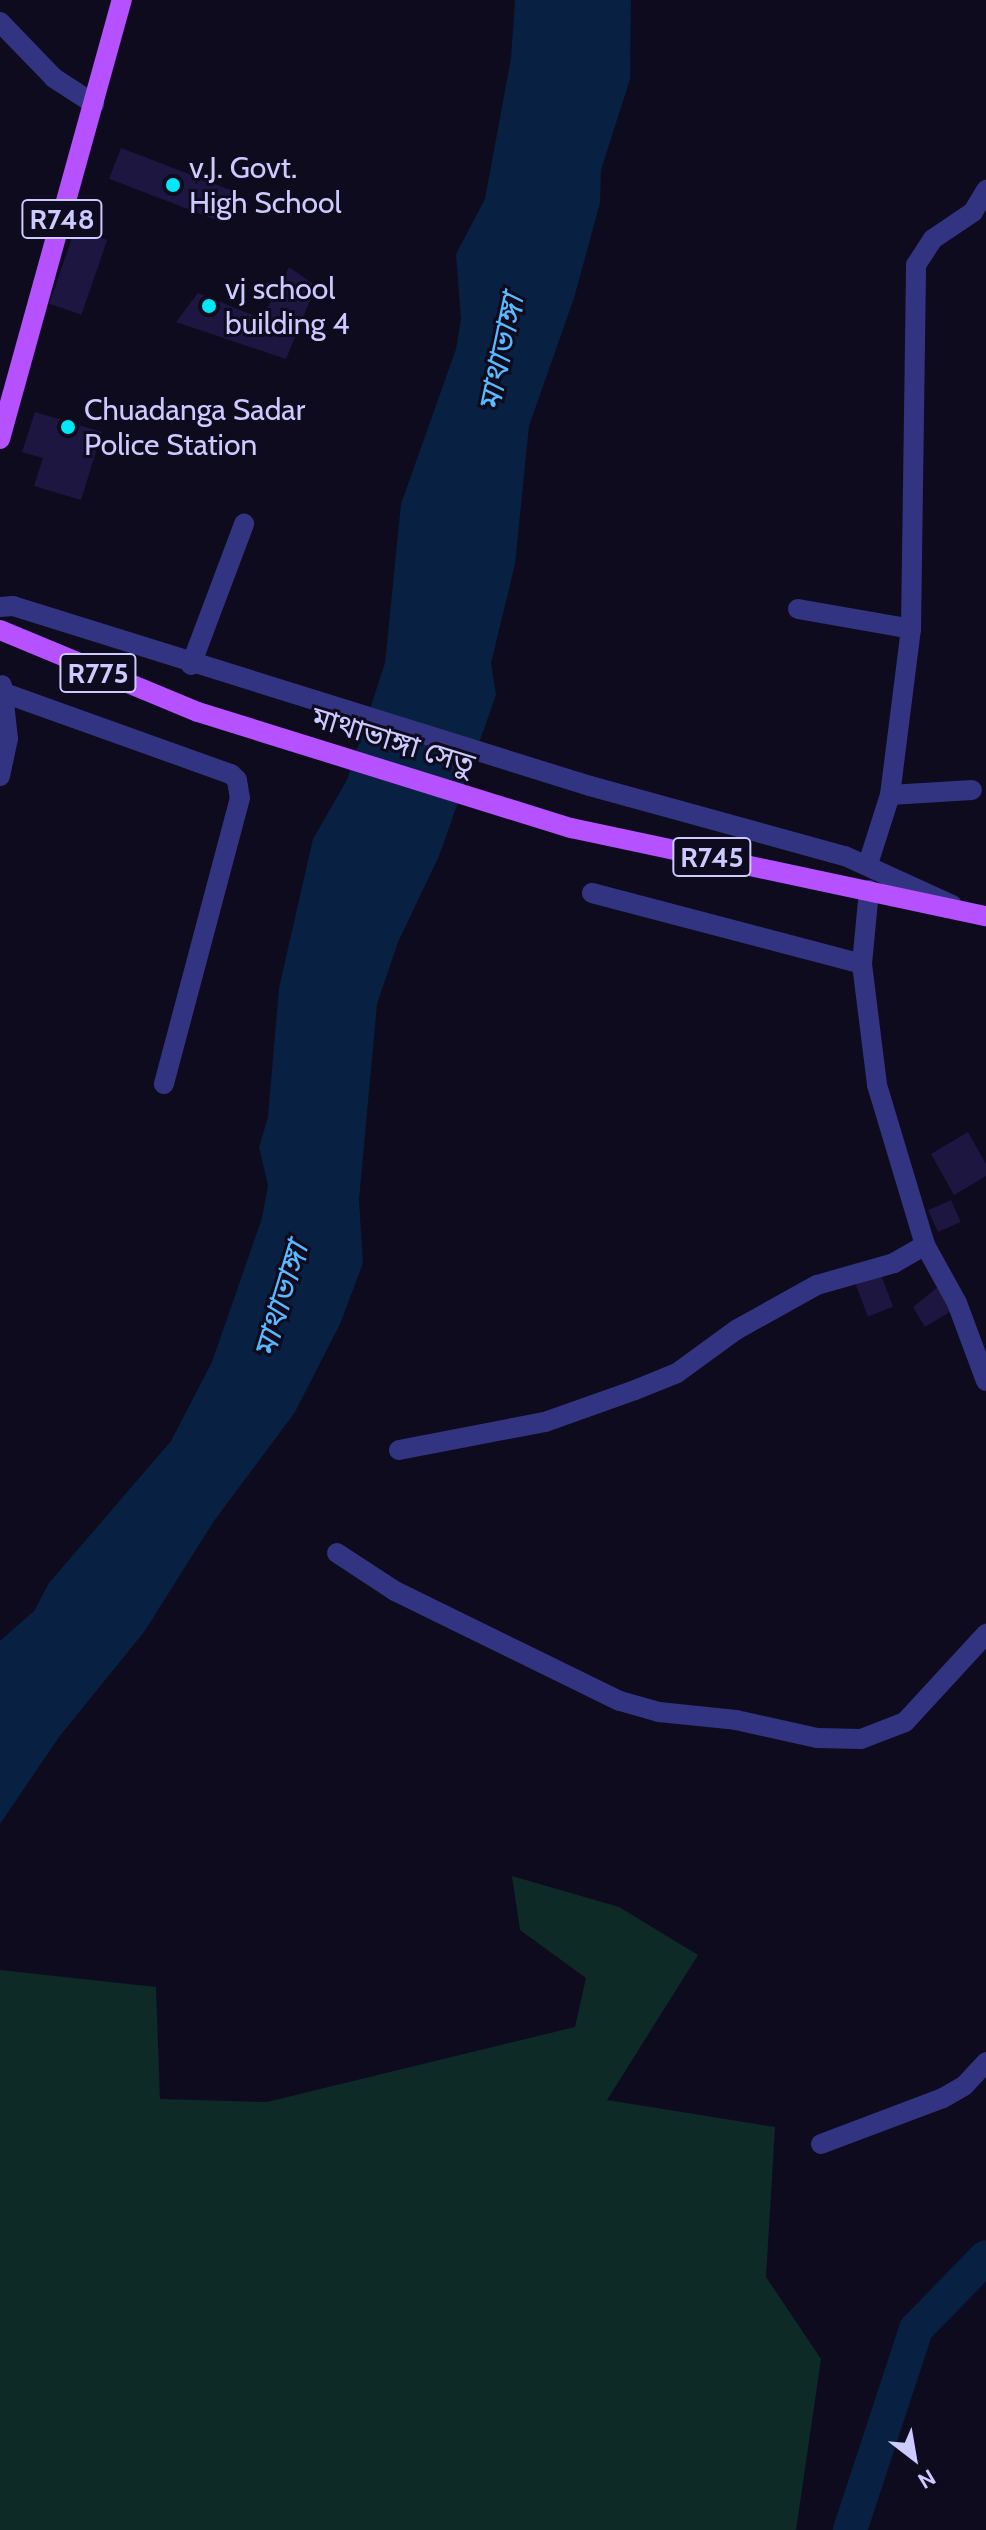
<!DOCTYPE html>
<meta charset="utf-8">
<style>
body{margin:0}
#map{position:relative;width:986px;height:2530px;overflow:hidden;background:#0e0b1f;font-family:Cabin,"Noto Sans Bengali",sans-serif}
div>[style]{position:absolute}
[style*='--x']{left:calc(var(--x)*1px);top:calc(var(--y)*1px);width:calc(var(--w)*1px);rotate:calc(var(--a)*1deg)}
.green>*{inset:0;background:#0e2a27}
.water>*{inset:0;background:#082041}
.river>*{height:34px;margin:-17px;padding:0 17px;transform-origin:17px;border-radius:17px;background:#082041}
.building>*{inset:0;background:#1d1641;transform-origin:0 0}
.minor>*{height:20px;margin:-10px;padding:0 10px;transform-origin:10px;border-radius:10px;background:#333481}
.major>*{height:20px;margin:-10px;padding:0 10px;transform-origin:10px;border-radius:10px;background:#b551ff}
.dots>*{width:22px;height:22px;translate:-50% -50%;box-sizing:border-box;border:4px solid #0e0b1f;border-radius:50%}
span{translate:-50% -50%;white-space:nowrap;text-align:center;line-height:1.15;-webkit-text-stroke:6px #0e0b1f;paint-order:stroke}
.shield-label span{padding:2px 6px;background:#0e0b1f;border:2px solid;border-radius:6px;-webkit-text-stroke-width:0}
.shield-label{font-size:28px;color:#cdcaff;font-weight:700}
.poi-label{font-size:30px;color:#cdcaff}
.left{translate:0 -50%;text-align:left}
.street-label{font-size:30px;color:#cdcaff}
.water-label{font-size:32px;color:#58baff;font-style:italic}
.north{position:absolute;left:874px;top:2418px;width:80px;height:80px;-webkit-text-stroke:6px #0e0b1f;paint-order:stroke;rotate:149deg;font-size:22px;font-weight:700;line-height:32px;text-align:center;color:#cdcaff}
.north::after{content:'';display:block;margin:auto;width:28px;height:36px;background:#cdcaff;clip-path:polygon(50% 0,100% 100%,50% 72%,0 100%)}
</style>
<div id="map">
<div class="green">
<i style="clip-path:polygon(512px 1876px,619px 1907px,698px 1955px,607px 2100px,775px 2127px,766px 2277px,821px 2359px,796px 2530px,0 2530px,0 1970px,156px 1987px,160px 2099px,267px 2102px,575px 2027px,586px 1978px,520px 1930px)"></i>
</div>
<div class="water">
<i style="clip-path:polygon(515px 0,631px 0,630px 79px,601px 170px,600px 203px,574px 298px,529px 426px,515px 564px,491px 663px,496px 695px,439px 856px,398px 942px,377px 1004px,359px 1200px,363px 1263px,340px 1324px,295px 1412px,214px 1521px,144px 1632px,59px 1737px,0 1824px,0 1641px,34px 1611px,49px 1583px,171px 1441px,212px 1362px,262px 1218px,268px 1185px,259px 1147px,268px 1117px,279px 988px,313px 839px,347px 780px,385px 663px,401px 504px,456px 349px,461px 319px,456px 254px,485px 199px,511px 58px)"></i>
</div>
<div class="river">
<i style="--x:850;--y:2530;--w:212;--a:-71.8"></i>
<i style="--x:916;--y:2329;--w:100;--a:-45.8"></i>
</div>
<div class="building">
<i style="left:121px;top:148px;width:123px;height:33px;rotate:21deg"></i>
<i style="left:75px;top:229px;width:34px;height:79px;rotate:19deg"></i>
<i style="clip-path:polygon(289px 267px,316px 286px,286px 359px,176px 322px,198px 293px,262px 319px)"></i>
<i style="clip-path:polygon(35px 412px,102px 432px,81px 500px,34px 486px,43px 458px,22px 452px)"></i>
<i style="clip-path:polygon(968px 1132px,986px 1164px,986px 1176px,954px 1195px,931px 1154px)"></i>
<i style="left:951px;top:1200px;width:24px;height:25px;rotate:66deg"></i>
<i style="left:881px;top:1275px;width:34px;height:27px;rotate:69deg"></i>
<i style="clip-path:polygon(939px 1286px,953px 1310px,925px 1327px,913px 1307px)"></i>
</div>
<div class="minor">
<i style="--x:0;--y:22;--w:78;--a:46"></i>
<i style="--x:54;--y:78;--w:48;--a:33"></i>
<i style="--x:0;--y:607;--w:13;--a:-4"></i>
<i style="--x:13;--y:606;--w:604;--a:17.33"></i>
<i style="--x:590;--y:786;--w:264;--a:15.4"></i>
<i style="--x:845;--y:856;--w:118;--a:24.6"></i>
<i style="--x:798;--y:609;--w:115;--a:10"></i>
<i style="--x:191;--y:665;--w:151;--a:-69.4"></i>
<i style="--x:7;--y:694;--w:238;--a:19.7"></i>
<i style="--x:231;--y:774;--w:8;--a:45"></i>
<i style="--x:237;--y:780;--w:18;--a:81"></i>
<i style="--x:240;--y:798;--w:296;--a:104.9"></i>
<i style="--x:0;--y:776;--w:38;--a:-78"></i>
<i style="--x:8;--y:739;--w:54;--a:-96.3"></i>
<i style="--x:890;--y:795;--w:82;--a:-3.5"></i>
<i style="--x:868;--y:864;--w:72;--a:-72.3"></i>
<i style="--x:890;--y:795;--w:167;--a:-82.8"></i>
<i style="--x:911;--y:629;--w:364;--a:-89.2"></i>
<i style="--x:916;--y:265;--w:31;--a:-57"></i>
<i style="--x:933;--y:239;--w:48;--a:-34"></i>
<i style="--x:973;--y:212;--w:26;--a:-59"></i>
<i style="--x:869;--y:890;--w:74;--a:95.4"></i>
<i style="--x:862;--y:964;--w:122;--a:82.9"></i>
<i style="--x:877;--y:1085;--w:167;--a:73.3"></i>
<i style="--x:925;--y:1245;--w:66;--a:61.1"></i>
<i style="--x:957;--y:1303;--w:83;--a:69.6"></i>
<i style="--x:592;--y:893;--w:279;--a:14.7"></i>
<i style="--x:399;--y:1450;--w:149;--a:-10.9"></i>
<i style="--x:545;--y:1422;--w:96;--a:-19.6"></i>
<i style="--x:635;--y:1390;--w:45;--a:-22"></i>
<i style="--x:677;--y:1373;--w:73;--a:-36.1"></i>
<i style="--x:736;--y:1330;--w:93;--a:-29.1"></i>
<i style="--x:817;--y:1285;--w:80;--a:-15.9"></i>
<i style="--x:894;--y:1263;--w:36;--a:-30"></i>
<i style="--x:337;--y:1553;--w:69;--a:33.2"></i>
<i style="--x:395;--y:1591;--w:250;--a:26.1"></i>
<i style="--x:620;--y:1701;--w:41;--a:15.8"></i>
<i style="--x:659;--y:1712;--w:77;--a:5.9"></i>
<i style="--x:736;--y:1720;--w:83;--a:12.5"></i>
<i style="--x:817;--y:1738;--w:44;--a:1.3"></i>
<i style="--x:861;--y:1739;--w:47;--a:-21.1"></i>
<i style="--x:905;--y:1722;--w:120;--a:-47.4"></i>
<i style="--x:821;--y:2144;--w:130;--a:-20.7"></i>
<i style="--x:943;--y:2098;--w:24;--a:-30"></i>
<i style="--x:964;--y:2086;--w:33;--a:-47"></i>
</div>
<div class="major">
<i style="--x:0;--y:439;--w:456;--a:-74.5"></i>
<i style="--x:0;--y:630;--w:214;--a:22.5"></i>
<i style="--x:198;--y:712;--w:391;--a:17.3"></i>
<i style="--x:571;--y:828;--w:424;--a:12"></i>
</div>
<div class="dots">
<i style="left:173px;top:185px;background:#00e8f5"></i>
<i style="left:209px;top:306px;background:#00e8f5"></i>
<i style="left:68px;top:427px;background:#00e8f5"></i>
</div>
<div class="shield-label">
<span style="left:62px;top:219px">R748</span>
<span style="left:98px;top:673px">R775</span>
<span style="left:712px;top:857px">R745</span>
</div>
<div class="poi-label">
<span class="left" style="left:189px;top:185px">v.J. Govt.<br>High School</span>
<span class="left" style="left:225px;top:306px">vj school<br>building 4</span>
<span class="left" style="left:84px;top:427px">Chuadanga Sadar<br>Police Station</span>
</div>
<div class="street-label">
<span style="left:393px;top:741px;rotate:17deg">মাথাভাঙ্গা সেতু</span>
</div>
<div class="water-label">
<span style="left:501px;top:353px;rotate:-78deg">মাথাভাঙ্গা</span>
<span style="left:281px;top:1300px;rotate:-73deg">মাথাভাঙ্গা</span>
</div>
<div class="north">N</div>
</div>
